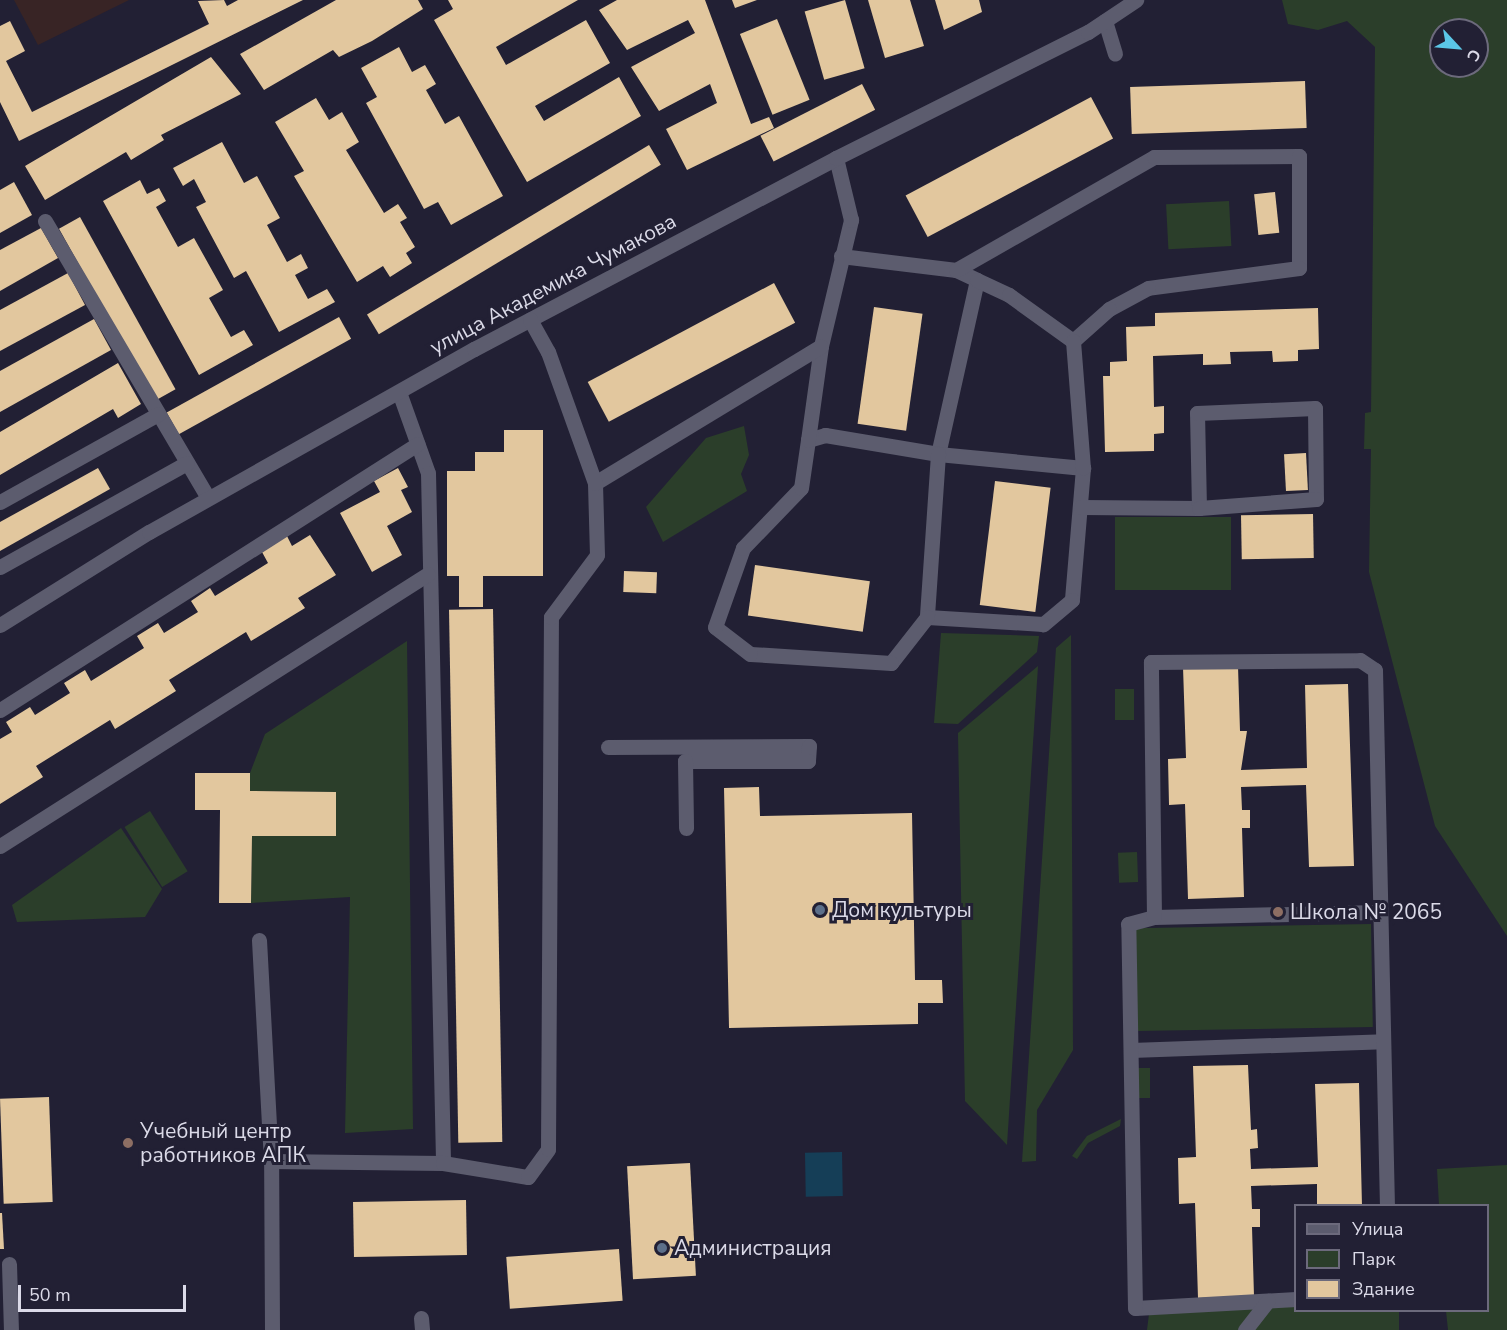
<!DOCTYPE html>
<meta charset="utf-8">
<style>
body{margin:0}
#map{position:relative;width:1507px;height:1330px;overflow:hidden;background:#222034;font-family:"Nunito Sans",sans-serif}
div>[style]{position:absolute}
[style*='--x']{left:calc(var(--x)*1px);top:calc(var(--y)*1px);width:calc(var(--w)*1px);rotate:calc(var(--a)*1deg)}
.industrial>*{inset:0;background:#382425}
.green>*{inset:0;background:#2b3e2a;transform-origin:0 0}
.water>*{inset:0;background:#153e57;transform-origin:0 0}
.building>*{inset:0;background:#e2c79e;transform-origin:0 0}
.minor>*{height:15px;margin:-7.5px;padding:0 7.5px;transform-origin:7.5px;border-radius:7.5px;background:#5c5c6e}
.dots>*{width:16px;height:16px;translate:-50% -50%;box-sizing:border-box;border:3px solid #222034;border-radius:50%}
span{translate:-50% -50%;white-space:nowrap;text-align:center;line-height:1.15;-webkit-text-stroke:6px #222034;paint-order:stroke}
.street-label{font-size:21px;color:#dbdae8}
.poi-label{font-size:21px;color:#dbdae8}
.left{translate:0 -50%;text-align:left}
.legend{position:absolute;left:1294px;top:1204px;width:195px;height:108px;box-sizing:border-box;background:#222034;border:2px solid #6c6a7c;margin:0;padding:8px 10px;list-style:none;font-size:18px;color:#dbdae8}
.legend li{display:flex;align-items:center;gap:12px;height:30px}
.legend b{width:30px;border:2px solid #6c6a7c}
.north{position:absolute;left:1429px;top:18px;width:60px;height:60px;box-sizing:border-box;background:#222034;border:2px solid #6c6a7c;border-radius:50%;rotate:116deg;font-size:16px;font-weight:700;line-height:24px;text-align:center;color:#dbdae8}
.north::after{content:'';display:block;margin:auto;width:21px;height:27px;background:#5bc7e7;clip-path:polygon(50% 0,100% 100%,50% 72%,0 100%)}
.scale{position:absolute;left:18px;top:1285px;width:168px;height:27px;box-sizing:border-box;border:3px solid #dbdae8;border-top:0;padding-left:8px;font-size:18px;line-height:21px;white-space:nowrap;color:#dbdae8;-webkit-text-stroke:4px #222034;paint-order:stroke}
</style>
<div id="map">
<div class="industrial">
<i style="clip-path:polygon(14px 0,129px 0,38px 45px)"></i>
</div>
<div class="green">
<i style="clip-path:polygon(evenodd,1282px 0,1507px 0,1507px 936px,1435px 826px,1369px 572px,1371px 449px,1364px 449px,1365px 413px,1371px 412px,1375px 47px,1347px 21px,1318px 30px,1288px 24px,1282px 0,1441px 30px,1477px 30px,1477px 66px,1441px 66px,1441px 30px)"></i>
<i style="left:1229px;top:201px;width:45px;height:63px;rotate:87deg"></i>
<i style="clip-path:polygon(744px 426px,749px 455px,741px 474px,747px 491px,663px 542px,646px 507px,706px 438px)"></i>
<i style="left:1115px;top:517px;width:116px;height:73px"></i>
<i style="clip-path:polygon(941px 633px,1039px 636px,1037px 652px,958px 724px,934px 723px)"></i>
<i style="clip-path:polygon(1071px 635px,1073px 1050px,1037px 1110px,1036px 1161px,1022px 1162px,1056px 648px)"></i>
<i style="clip-path:polygon(407px 641px,413px 1129px,345px 1133px,350px 897px,251px 903px,252px 836px,336px 836px,336px 792px,250px 791px,250px 773px,265px 734px)"></i>
<i style="clip-path:polygon(1038px 666px,1007px 1145px,965px 1101px,958px 733px)"></i>
<i style="left:1115px;top:689px;width:19px;height:31px"></i>
<i style="left:150px;top:811px;width:71px;height:30px;rotate:58deg"></i>
<i style="clip-path:polygon(121px 828px,162px 889px,145px 917px,17px 922px,12px 905px)"></i>
<i style="left:1137px;top:852px;width:30px;height:19px;rotate:88deg"></i>
<i style="left:1371px;top:924px;width:103px;height:237px;rotate:89deg"></i>
<i style="left:1135px;top:1068px;width:15px;height:30px"></i>
<i style="clip-path:polygon(1121px 1119px,1120px 1126px,1088px 1143px,1077px 1159px,1072px 1156px,1087px 1136px)"></i>
<i style="clip-path:polygon(1507px 1165px,1507px 1330px,1448px 1330px,1446px 1311px,1488px 1310px,1488px 1206px,1439px 1205px,1437px 1169px)"></i>
<i style="clip-path:polygon(1295px 1306px,1399px 1311px,1399px 1330px,1147px 1330px,1149px 1314px)"></i>
</div>
<div class="water">
<i style="left:842px;top:1152px;width:44px;height:37px;rotate:89deg"></i>
</div>
<div class="building">
<i style="clip-path:polygon(224px 0,227px 6px,238px 0,303px 0,19px 141px,0 102px,0 26px,10px 21px,25px 51px,6px 61px,32px 112px,209px 24px,198px 1px)"></i>
<i style="clip-path:polygon(336px 0,418px 0,423px 9px,372px 41px,339px 57px,333px 50px,264px 90px,240px 54px)"></i>
<i style="clip-path:polygon(448px 0,578px 0,496px 47px,506px 65px,586px 20px,610px 63px,535px 106px,544px 121px,619px 77px,641px 116px,527px 182px,434px 20px,453px 9px)"></i>
<i style="clip-path:polygon(617px 0,705px 0,751px 124px,769px 117px,774px 128px,687px 170px,666px 129px,717px 103px,710px 84px,659px 111px,631px 67px,695px 33px,688px 20px,627px 50px,599px 10px)"></i>
<i style="clip-path:polygon(732px 0,757px 0,735px 8px)"></i>
<i style="left:845px;top:0;width:71px;height:42px;rotate:74deg"></i>
<i style="clip-path:polygon(868px 0,910px 0,924px 46px,885px 58px)"></i>
<i style="clip-path:polygon(935px 0,979px 0,982px 12px,944px 30px)"></i>
<i style="left:777px;top:19px;width:87px;height:40px;rotate:68deg"></i>
<i style="clip-path:polygon(399px 47px,412px 72px,425px 65px,436px 84px,426px 90px,445px 124px,459px 116px,503px 196px,451px 225px,438px 202px,424px 209px,366px 103px,377px 97px,361px 68px)"></i>
<i style="clip-path:polygon(211px 57px,241px 94px,161px 135px,164px 140px,131px 160px,126px 152px,45px 200px,25px 166px)"></i>
<i style="left:1305px;top:81px;width:47px;height:175px;rotate:88deg"></i>
<i style="left:862px;top:84px;width:29px;height:114px;rotate:63deg"></i>
<i style="left:1091px;top:97px;width:47px;height:210px;rotate:62deg"></i>
<i style="clip-path:polygon(316px 98px,329px 120px,342px 112px,359px 142px,346px 150px,384px 213px,398px 204px,407px 218px,400px 222px,415px 247px,406px 253px,412px 263px,390px 277px,383px 266px,357px 282px,294px 176px,304px 171px,275px 122px)"></i>
<i style="clip-path:polygon(222px 142px,244px 183px,257px 176px,280px 218px,267px 225px,287px 262px,301px 254px,308px 268px,295px 275px,308px 299px,327px 289px,335px 302px,279px 332px,246px 271px,234px 278px,196px 207px,206px 202px,194px 179px,183px 186px,173px 168px)"></i>
<i style="left:649px;top:145px;width:23px;height:329px;rotate:59deg"></i>
<i style="clip-path:polygon(140px 180px,147px 194px,159px 188px,166px 201px,156px 207px,178px 247px,194px 238px,223px 290px,209px 298px,231px 337px,244px 330px,253px 345px,199px 375px,103px 201px)"></i>
<i style="clip-path:polygon(14px 182px,32px 215px,0 233px,0 190px)"></i>
<i style="left:1275px;top:192px;width:41px;height:21px;rotate:84deg"></i>
<i style="left:80px;top:217px;width:197px;height:24px;rotate:61deg"></i>
<i style="clip-path:polygon(41px 228px,58px 258px,0 291px,0 250px)"></i>
<i style="clip-path:polygon(68px 273px,85px 305px,0 351px,0 310px)"></i>
<i style="left:774px;top:283px;width:45px;height:211px;rotate:62deg"></i>
<i style="left:874px;top:307px;width:49px;height:118px;rotate:8deg"></i>
<i style="clip-path:polygon(1318px 308px,1319px 349px,1298px 350px,1298px 361px,1273px 362px,1272px 351px,1230px 352px,1231px 364px,1203px 365px,1203px 354px,1153px 356px,1154px 407px,1164px 406px,1164px 433px,1154px 434px,1154px 451px,1105px 452px,1103px 376px,1110px 376px,1110px 362px,1127px 361px,1126px 327px,1155px 326px,1155px 313px)"></i>
<i style="left:339px;top:317px;width:25px;height:197px;rotate:61deg"></i>
<i style="clip-path:polygon(94px 319px,111px 350px,0 412px,0 371px)"></i>
<i style="clip-path:polygon(118px 363px,141px 404px,118px 418px,113px 409px,0 475px,0 432px)"></i>
<i style="clip-path:polygon(504px 430px,543px 430px,543px 576px,483px 576px,483px 607px,459px 607px,459px 576px,447px 576px,447px 471px,475px 471px,475px 452px,504px 452px)"></i>
<i style="left:1306px;top:453px;width:37px;height:22px;rotate:87deg"></i>
<i style="clip-path:polygon(98px 468px,110px 489px,0 551px,0 522px)"></i>
<i style="clip-path:polygon(398px 468px,408px 487px,401px 490px,412px 512px,387px 526px,402px 555px,372px 572px,340px 513px,380px 492px,374px 481px)"></i>
<i style="left:995px;top:481px;width:56px;height:125px;rotate:7deg"></i>
<i style="left:1313px;top:514px;width:44px;height:72px;rotate:89deg"></i>
<i style="clip-path:polygon(310px 535px,336px 575px,298px 598px,305px 608px,251px 641px,246px 632px,169px 680px,176px 691px,115px 729px,110px 720px,36px 766px,43px 777px,0 804px,0 739px,12px 732px,6px 722px,30px 707px,35px 715px,70px 693px,64px 683px,85px 670px,91px 681px,144px 648px,137px 636px,158px 623px,164px 633px,198px 612px,191px 601px,210px 588px,215px 596px,268px 563px,262px 552px,287px 536px,292px 546px)"></i>
<i style="left:755px;top:565px;width:116px;height:51px;rotate:8deg"></i>
<i style="left:624px;top:571px;width:33px;height:21px;rotate:2deg"></i>
<i style="left:493px;top:609px;width:533px;height:44px;rotate:89deg"></i>
<i style="clip-path:polygon(1238px 666px,1240px 731px,1247px 731px,1241px 770px,1307px 768px,1305px 685px,1348px 684px,1354px 866px,1309px 867px,1306px 785px,1241px 787px,1242px 810px,1250px 810px,1250px 828px,1242px 828px,1244px 897px,1188px 899px,1185px 804px,1169px 805px,1168px 759px,1186px 758px,1183px 667px)"></i>
<i style="clip-path:polygon(195px 773px,250px 773px,250px 791px,336px 792px,336px 836px,252px 836px,251px 903px,219px 903px,220px 810px,195px 810px)"></i>
<i style="clip-path:polygon(759px 787px,760px 816px,912px 813px,915px 980px,942px 980px,943px 1003px,918px 1003px,918px 1024px,729px 1028px,724px 788px)"></i>
<i style="clip-path:polygon(1248px 1065px,1251px 1130px,1257px 1129px,1258px 1148px,1250px 1149px,1251px 1169px,1318px 1167px,1315px 1084px,1359px 1083px,1362px 1206px,1317px 1206px,1317px 1184px,1251px 1186px,1252px 1209px,1260px 1209px,1260px 1227px,1252px 1227px,1254px 1296px,1198px 1298px,1195px 1203px,1179px 1204px,1178px 1158px,1196px 1157px,1193px 1066px)"></i>
<i style="left:49px;top:1097px;width:105px;height:49px;rotate:88deg"></i>
<i style="left:690px;top:1163px;width:113px;height:63px;rotate:87deg"></i>
<i style="left:466px;top:1200px;width:55px;height:113px;rotate:89deg"></i>
<i style="clip-path:polygon(0 1213px,2px 1213px,4px 1249px,0 1249px)"></i>
<i style="left:619px;top:1249px;width:52px;height:113px;rotate:86deg"></i>
</div>
<div class="minor">
<i style="--x:1105;--y:21;--w:34;--a:73"></i>
<i style="--x:45;--y:221;--w:321;--a:59.5"></i>
<i style="--x:841;--y:256;--w:116;--a:6.9"></i>
<i style="--x:956;--y:270;--w:23;--a:25"></i>
<i style="--x:977;--y:280;--w:178;--a:102.6"></i>
<i style="--x:938;--y:454;--w:146;--a:5.5"></i>
<i style="--x:1083;--y:468;--w:132;--a:94.8"></i>
<i style="--x:1072;--y:600;--w:38;--a:140"></i>
<i style="--x:1043;--y:624;--w:116;--a:-176.5"></i>
<i style="--x:956;--y:270;--w:228;--a:-29.7"></i>
<i style="--x:1154;--y:157;--w:145;--a:-0.4"></i>
<i style="--x:1299;--y:156;--w:112;--a:90"></i>
<i style="--x:1299;--y:268;--w:152;--a:172.5"></i>
<i style="--x:1148;--y:288;--w:44;--a:151.7"></i>
<i style="--x:1109;--y:309;--w:48;--a:138.4"></i>
<i style="--x:977;--y:280;--w:35;--a:25"></i>
<i style="--x:1009;--y:295;--w:79;--a:35.7"></i>
<i style="--x:1073;--y:341;--w:127;--a:85.5"></i>
<i style="--x:399;--y:392;--w:86;--a:70.3"></i>
<i style="--x:428;--y:473;--w:690;--a:88.75"></i>
<i style="--x:808;--y:440;--w:18;--a:-16"></i>
<i style="--x:825;--y:435;--w:115;--a:9.5"></i>
<i style="--x:938;--y:454;--w:163;--a:93.9"></i>
<i style="--x:927;--y:617;--w:58;--a:128"></i>
<i style="--x:891;--y:663;--w:141;--a:-176.3"></i>
<i style="--x:750;--y:654;--w:44;--a:-142.4"></i>
<i style="--x:715;--y:627;--w:84;--a:-70.5"></i>
<i style="--x:743;--y:548;--w:83;--a:-46"></i>
<i style="--x:801;--y:488;--w:49;--a:-81.7"></i>
<i style="--x:808;--y:440;--w:95;--a:-82.1"></i>
<i style="--x:821;--y:346;--w:130;--a:-76.6"></i>
<i style="--x:851;--y:220;--w:64;--a:-103.6"></i>
<i style="--x:595;--y:483;--w:264;--a:-31.2"></i>
<i style="--x:0;--y:502;--w:181;--a:-29.1"></i>
<i style="--x:1081;--y:507;--w:118;--a:0.5"></i>
<i style="--x:1199;--y:508;--w:95;--a:-91.2"></i>
<i style="--x:1197;--y:413;--w:118;--a:-2.4"></i>
<i style="--x:1315;--y:408;--w:91;--a:89.4"></i>
<i style="--x:1316;--y:499;--w:117;--a:175.6"></i>
<i style="--x:0;--y:567;--w:214;--a:-29.1"></i>
<i style="--x:0;--y:625;--w:176;--a:-32"></i>
<i style="--x:149;--y:532;--w:373;--a:-29.4"></i>
<i style="--x:474;--y:349;--w:409;--a:-27.8"></i>
<i style="--x:836;--y:158;--w:282;--a:-26.6"></i>
<i style="--x:1088;--y:32;--w:58;--a:-33.7"></i>
<i style="--x:0;--y:710;--w:495;--a:-32.5"></i>
<i style="--x:608;--y:747;--w:201;--a:-0.3"></i>
<i style="--x:809;--y:746;--w:15;--a:94"></i>
<i style="--x:808;--y:761;--w:123;--a:180"></i>
<i style="--x:685;--y:761;--w:67;--a:89.1"></i>
<i style="--x:0;--y:846;--w:507;--a:-32.44"></i>
<i style="--x:1154;--y:917;--w:223;--a:-1.3"></i>
<i style="--x:259;--y:940;--w:221;--a:86.9"></i>
<i style="--x:1131;--y:1050;--w:252;--a:-2"></i>
<i style="--x:9;--y:1264;--w:66;--a:88.3"></i>
<i style="--x:1296;--y:1299;--w:161;--a:176.8"></i>
<i style="--x:1135;--y:1308;--w:384;--a:-91"></i>
<i style="--x:1128;--y:924;--w:27;--a:-15"></i>
<i style="--x:1154;--y:917;--w:255;--a:-90.7"></i>
<i style="--x:1151;--y:662;--w:209;--a:-0.5"></i>
<i style="--x:1360;--y:660;--w:18;--a:34"></i>
<i style="--x:1375;--y:670;--w:536;--a:88.72"></i>
<i style="--x:421;--y:1318;--w:12;--a:85"></i>
<i style="--x:272;--y:1330;--w:169;--a:-90.3"></i>
<i style="--x:271;--y:1161;--w:172;--a:0.7"></i>
<i style="--x:443;--y:1163;--w:86;--a:9.4"></i>
<i style="--x:528;--y:1177;--w:34;--a:-54"></i>
<i style="--x:548;--y:1149;--w:532;--a:-89.68"></i>
<i style="--x:551;--y:617;--w:77;--a:-53.4"></i>
<i style="--x:597;--y:555;--w:72;--a:-91.6"></i>
<i style="--x:595;--y:483;--w:139;--a:-109.7"></i>
<i style="--x:548;--y:352;--w:37;--a:-119"></i>
<i style="--x:1245;--y:1330;--w:37;--a:-52"></i>
</div>
<div class="dots">
<i style="left:820px;top:910px;background:#5c6f8a"></i>
<i style="left:1278px;top:912px;background:#8d6e63"></i>
<i style="left:128px;top:1143px;background:#8d6e63"></i>
<i style="left:662px;top:1248px;background:#5c6f8a"></i>
</div>
<div class="street-label">
<span style="left:553px;top:284px;rotate:-28deg">улица Академика Чумакова</span>
</div>
<div class="poi-label">
<span class="left" style="left:832px;top:910px">Дом культуры</span>
<span class="left" style="left:1290px;top:912px">Школа № 2065</span>
<span class="left" style="left:140px;top:1143px">Учебный центр<br>работников АПК</span>
<span class="left" style="left:674px;top:1248px">Администрация</span>
</div>
<ul class="legend">
<li><b style="height:8px;background:#5c5c6e"></b>Улица</li>
<li><b style="height:16px;background:#2b3e2a"></b>Парк</li>
<li><b style="height:16px;background:#e2c79e"></b>Здание</li>
</ul>
<div class="north">С</div>
<div class="scale">50 m</div>
</div>
